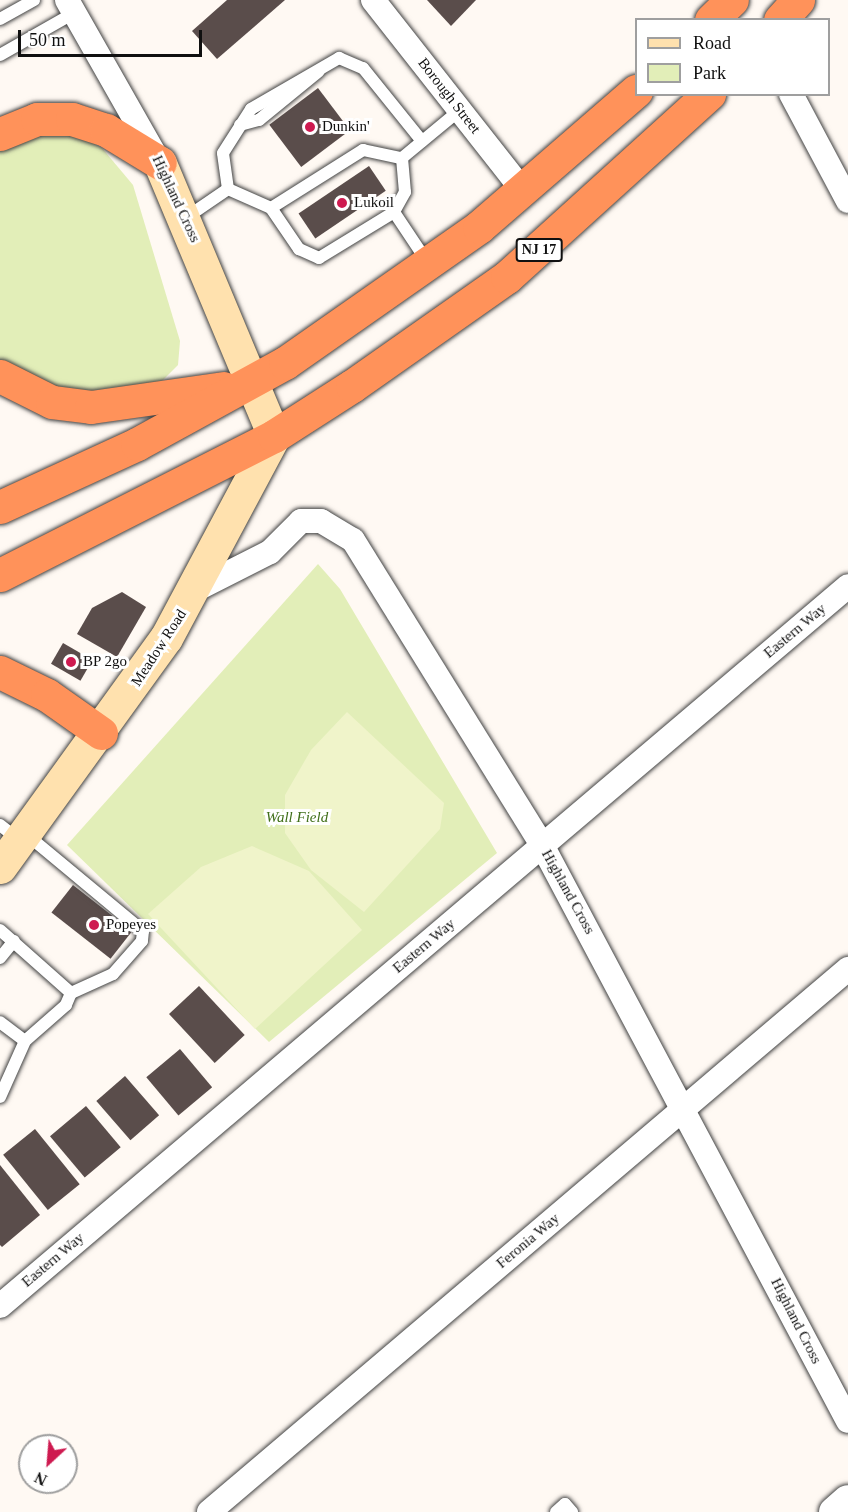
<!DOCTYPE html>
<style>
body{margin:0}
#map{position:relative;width:848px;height:1512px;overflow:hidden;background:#fff9f3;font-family:Georgia,serif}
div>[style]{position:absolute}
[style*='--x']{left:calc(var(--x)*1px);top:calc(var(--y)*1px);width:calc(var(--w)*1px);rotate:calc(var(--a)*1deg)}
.green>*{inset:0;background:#e2eeb8}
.pitch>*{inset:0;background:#f0f4ca}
.building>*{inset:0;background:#5a4d4b;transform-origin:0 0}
.roads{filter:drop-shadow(0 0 2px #434343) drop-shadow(0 0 2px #434343)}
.service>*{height:12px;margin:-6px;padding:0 6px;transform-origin:6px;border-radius:6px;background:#fff}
.minor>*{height:24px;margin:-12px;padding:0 12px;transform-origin:12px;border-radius:12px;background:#fff}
.tertiary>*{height:30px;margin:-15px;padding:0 15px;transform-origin:15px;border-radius:15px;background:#fff}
.secondary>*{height:33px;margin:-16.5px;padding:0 16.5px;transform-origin:16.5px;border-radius:16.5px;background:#ffe1ae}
.trunk>*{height:33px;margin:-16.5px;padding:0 16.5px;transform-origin:16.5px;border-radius:16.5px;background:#ff925a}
.dots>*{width:16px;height:16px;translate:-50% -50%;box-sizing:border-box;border:3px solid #fff;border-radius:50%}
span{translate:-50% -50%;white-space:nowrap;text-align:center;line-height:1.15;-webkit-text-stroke:6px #fff;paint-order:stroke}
.shield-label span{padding:2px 4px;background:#fff;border:2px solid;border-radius:4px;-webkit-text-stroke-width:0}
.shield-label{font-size:14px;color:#101010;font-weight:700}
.street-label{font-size:15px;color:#101010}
.poi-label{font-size:15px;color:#101010}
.left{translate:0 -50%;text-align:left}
.park-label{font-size:15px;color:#406f19;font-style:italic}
.legend{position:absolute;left:635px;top:18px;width:195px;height:78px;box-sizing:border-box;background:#fff;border:2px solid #9f9f9f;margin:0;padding:8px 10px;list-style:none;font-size:18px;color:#101010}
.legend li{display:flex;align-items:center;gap:12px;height:30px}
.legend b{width:30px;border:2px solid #9f9f9f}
.north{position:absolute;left:18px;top:1434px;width:60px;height:60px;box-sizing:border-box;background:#fff;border:2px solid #9f9f9f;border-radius:50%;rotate:206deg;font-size:16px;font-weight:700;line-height:24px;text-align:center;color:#101010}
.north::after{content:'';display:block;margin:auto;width:21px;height:27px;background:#ce1a50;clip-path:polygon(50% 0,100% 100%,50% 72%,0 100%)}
.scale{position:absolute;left:18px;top:30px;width:184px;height:27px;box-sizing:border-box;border:3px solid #101010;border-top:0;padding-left:8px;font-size:18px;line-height:21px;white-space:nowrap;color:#101010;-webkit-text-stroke:4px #fff;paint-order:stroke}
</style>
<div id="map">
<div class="green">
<i style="clip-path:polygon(35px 132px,78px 135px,102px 148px,133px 185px,180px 341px,178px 365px,162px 381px,132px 391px,69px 392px,0 360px,0 151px)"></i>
<i style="clip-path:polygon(318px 564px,340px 589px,497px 853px,269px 1042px,67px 845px)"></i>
</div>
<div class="pitch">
<i style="clip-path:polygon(347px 712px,444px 803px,440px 829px,364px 912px,311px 870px,285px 833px,285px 795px,311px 750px)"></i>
<i style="clip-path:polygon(252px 846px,309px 871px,362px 930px,255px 1029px,148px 914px,201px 867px)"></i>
</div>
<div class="building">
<i style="clip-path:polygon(227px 0,285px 0,217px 59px,192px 31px)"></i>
<i style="clip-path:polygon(427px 0,476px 0,451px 26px)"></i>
<i style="left:318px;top:88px;width:53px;height:61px;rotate:53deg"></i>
<i style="left:369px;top:166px;width:30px;height:85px;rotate:56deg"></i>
<i style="clip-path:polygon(122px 592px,146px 607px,117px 657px,77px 634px,92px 608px)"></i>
<i style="left:63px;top:643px;width:34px;height:24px;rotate:30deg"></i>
<i style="left:73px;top:885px;width:75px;height:35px;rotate:38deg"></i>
<i style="left:199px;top:986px;width:67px;height:41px;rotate:47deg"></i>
<i style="left:180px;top:1049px;width:50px;height:44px;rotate:50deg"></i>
<i style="left:125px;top:1076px;width:52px;height:38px;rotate:49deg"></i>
<i style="left:86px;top:1106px;width:54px;height:47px;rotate:50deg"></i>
<i style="left:35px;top:1129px;width:71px;height:41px;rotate:51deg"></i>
<i style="clip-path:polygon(0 1165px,40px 1215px,2px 1247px,0 1245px)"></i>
</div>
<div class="roads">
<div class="service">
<i style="--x:0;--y:19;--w:39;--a:-29"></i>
<i style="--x:0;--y:55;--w:85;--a:-29.6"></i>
<i style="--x:240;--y:125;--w:20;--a:-15"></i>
<i style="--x:259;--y:120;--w:77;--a:-39.2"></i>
<i style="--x:402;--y:158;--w:75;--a:-39.6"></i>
<i style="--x:228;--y:189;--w:36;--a:-98"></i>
<i style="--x:223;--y:153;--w:52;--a:-57.5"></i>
<i style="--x:251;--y:109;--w:102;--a:-30.1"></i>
<i style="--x:339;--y:58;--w:26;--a:23"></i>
<i style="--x:363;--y:68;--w:94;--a:51.1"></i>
<i style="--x:271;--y:208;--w:50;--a:55.7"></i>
<i style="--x:299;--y:249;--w:22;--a:24"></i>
<i style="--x:319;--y:258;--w:88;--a:-31.5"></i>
<i style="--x:187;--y:217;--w:50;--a:-34.3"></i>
<i style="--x:228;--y:189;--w:47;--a:23.8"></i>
<i style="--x:271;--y:208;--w:109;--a:-32.2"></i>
<i style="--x:363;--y:150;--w:40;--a:12"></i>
<i style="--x:402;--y:158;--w:34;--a:85"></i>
<i style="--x:405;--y:192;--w:23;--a:119"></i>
<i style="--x:394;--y:212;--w:61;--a:56.3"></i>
<i style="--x:0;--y:825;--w:23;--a:38"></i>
<i style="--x:26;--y:834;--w:152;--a:39.7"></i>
<i style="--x:143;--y:931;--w:10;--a:96"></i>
<i style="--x:142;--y:941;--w:44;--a:131.3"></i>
<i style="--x:113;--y:974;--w:46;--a:155.7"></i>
<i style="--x:0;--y:930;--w:95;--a:41.6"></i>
<i style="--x:71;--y:993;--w:13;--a:113"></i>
<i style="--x:66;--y:1005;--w:55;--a:138.7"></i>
<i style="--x:25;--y:1041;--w:31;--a:-143"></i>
<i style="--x:0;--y:958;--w:22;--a:-51"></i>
<i style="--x:0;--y:1097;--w:61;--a:-65.9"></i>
<i style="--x:556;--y:1512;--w:12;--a:-42"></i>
<i style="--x:565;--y:1504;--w:11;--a:49"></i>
</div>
<div class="minor">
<i style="--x:67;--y:0;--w:186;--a:60.4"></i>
<i style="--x:373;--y:0;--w:244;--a:51.8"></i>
<i style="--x:791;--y:94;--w:121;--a:62"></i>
<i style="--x:195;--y:590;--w:84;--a:-26.9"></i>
<i style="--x:270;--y:552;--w:44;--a:-45"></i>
<i style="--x:301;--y:521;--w:20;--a:0"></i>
<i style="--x:321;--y:521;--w:37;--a:31"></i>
<i style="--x:353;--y:540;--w:359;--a:58.2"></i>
<i style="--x:542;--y:845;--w:652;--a:62.02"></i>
<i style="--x:0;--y:1306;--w:1112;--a:-40.33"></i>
<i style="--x:209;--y:1512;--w:839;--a:-40.36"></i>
</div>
<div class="tertiary">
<i style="--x:834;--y:1512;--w:18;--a:-41"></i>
</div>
<div class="secondary">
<i style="--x:0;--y:867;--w:283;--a:-54.1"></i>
<i style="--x:166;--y:638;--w:229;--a:-61.9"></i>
<i style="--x:274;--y:436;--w:296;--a:-112.7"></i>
</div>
<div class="trunk">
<i style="--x:711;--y:20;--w:29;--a:-44"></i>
<i style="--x:780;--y:20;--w:27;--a:-48"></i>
<i style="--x:0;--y:134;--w:40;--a:-22"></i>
<i style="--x:37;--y:119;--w:35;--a:0"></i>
<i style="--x:72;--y:119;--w:36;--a:18"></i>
<i style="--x:106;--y:130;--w:63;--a:31.4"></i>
<i style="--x:0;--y:376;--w:58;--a:26.6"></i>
<i style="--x:52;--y:402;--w:39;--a:7"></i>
<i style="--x:91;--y:407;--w:134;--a:-8.1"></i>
<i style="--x:0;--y:507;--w:151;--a:-24.7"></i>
<i style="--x:137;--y:444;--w:169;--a:-28.7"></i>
<i style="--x:285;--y:363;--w:237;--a:-35"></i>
<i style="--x:479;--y:227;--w:208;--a:-40.9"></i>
<i style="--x:0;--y:575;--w:307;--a:-26.9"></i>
<i style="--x:274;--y:436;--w:93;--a:-32.7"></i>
<i style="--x:352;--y:386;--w:189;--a:-35.1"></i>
<i style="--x:507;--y:277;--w:273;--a:-42.2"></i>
<i style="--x:0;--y:672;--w:52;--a:26.1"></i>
<i style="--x:47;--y:695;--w:66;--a:35.1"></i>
</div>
</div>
<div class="dots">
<i style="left:310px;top:127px;background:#ce1a50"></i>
<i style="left:342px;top:203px;background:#ce1a50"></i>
<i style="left:71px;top:662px;background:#ce1a50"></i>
<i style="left:94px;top:925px;background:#ce1a50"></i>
</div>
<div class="shield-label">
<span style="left:539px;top:250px">NJ 17</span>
</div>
<div class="street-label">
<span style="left:449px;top:96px;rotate:52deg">Borough Street</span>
<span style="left:176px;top:199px;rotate:65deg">Highland Cross</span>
<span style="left:795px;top:631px;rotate:-40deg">Eastern Way</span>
<span style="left:159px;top:648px;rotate:-57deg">Meadow Road</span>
<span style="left:568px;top:892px;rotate:61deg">Highland Cross</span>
<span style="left:424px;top:946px;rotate:-40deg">Eastern Way</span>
<span style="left:528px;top:1241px;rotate:-40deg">Feronia Way</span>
<span style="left:53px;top:1260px;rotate:-40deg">Eastern Way</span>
<span style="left:796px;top:1321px;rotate:63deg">Highland Cross</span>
</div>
<div class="poi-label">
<span class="left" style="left:322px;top:127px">Dunkin'</span>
<span class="left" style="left:354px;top:203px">Lukoil</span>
<span class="left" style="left:83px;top:662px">BP 2go</span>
<span class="left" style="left:106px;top:925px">Popeyes</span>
</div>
<div class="park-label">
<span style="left:297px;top:818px">Wall Field</span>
</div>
<ul class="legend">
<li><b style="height:8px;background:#ffe1ae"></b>Road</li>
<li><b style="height:16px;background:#e2eeb8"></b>Park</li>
</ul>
<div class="north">N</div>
<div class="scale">50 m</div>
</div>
